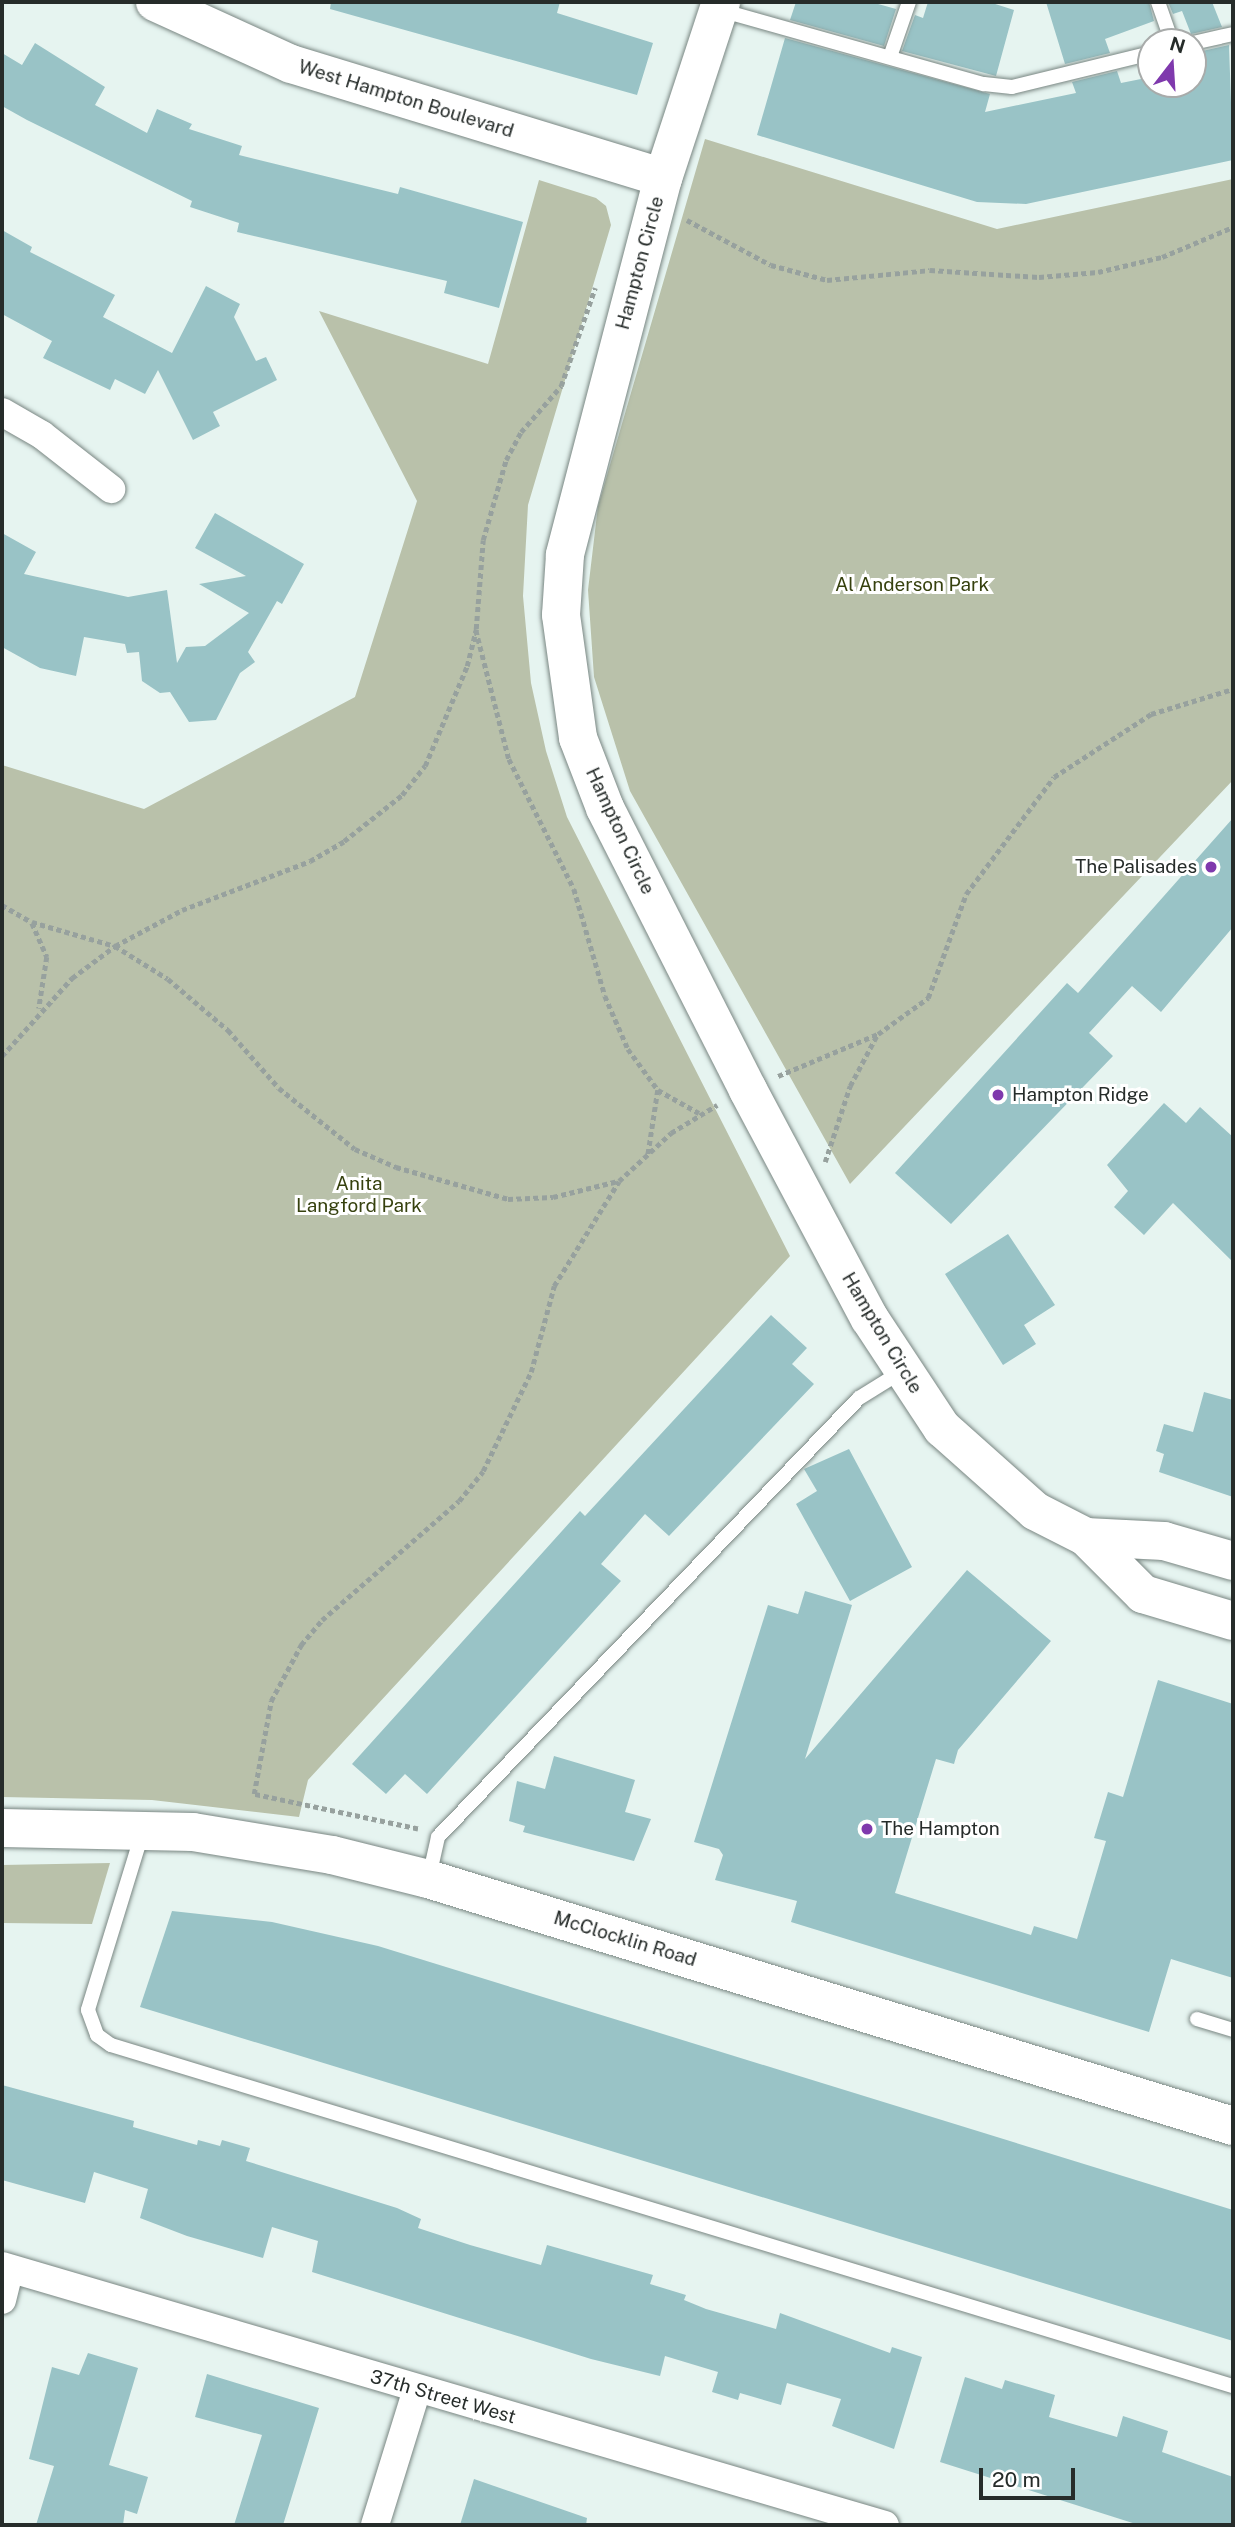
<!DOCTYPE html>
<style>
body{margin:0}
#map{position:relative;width:1235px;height:2527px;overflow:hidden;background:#e6f4f0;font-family:"Public Sans",sans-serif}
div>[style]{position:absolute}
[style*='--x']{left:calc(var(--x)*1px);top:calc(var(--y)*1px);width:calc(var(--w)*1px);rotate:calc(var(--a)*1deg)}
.green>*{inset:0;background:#b9c1aa}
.building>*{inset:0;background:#99c3c6}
.path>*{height:4.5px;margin-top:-2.25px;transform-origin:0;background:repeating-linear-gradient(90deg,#97a19e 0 5px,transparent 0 8.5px)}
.roads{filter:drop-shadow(0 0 2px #798682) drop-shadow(0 0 2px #798682)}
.lane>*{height:14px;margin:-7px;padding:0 7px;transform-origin:7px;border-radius:7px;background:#fff}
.street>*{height:28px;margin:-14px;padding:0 14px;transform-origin:14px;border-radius:14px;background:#fff}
.secondary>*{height:38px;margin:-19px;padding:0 19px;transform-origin:19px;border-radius:19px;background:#fff}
.dots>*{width:19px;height:19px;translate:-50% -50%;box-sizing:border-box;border:4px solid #fff;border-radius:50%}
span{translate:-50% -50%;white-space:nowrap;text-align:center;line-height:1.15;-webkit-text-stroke:6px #fff;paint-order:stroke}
.street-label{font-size:19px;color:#262c2a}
.park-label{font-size:19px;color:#36410e}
.poi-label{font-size:19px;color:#262c2a}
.right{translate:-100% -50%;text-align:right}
.left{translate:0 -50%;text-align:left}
.frame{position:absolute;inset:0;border:4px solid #262c2a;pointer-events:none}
.north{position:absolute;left:1137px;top:28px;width:70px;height:70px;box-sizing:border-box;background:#fff;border:2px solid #a8abaa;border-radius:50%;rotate:17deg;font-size:19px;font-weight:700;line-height:28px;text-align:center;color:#262c2a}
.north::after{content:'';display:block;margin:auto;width:24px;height:32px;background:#7f39ad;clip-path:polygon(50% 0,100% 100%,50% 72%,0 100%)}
.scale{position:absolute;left:979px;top:2468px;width:96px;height:32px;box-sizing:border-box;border:4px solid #262c2a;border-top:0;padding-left:9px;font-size:21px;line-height:24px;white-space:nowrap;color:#262c2a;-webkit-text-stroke:5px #fff;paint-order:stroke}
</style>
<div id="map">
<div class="green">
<i style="clip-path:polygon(705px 139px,997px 229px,1233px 179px,1233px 780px,850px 1184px,630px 791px,594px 677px,588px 590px,598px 506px)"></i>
<i style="clip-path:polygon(539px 180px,596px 198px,606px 206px,611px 225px,528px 505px,523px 596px,531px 683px,546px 751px,567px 817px,790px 1256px,308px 1780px,299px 1817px,152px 1800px,2px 1797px,2px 765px,144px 809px,355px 697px,417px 501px,319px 311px,488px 364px)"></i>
<i style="clip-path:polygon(110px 1863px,92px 1924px,2px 1923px,2px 1865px)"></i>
</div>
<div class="building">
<i style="clip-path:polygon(331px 2px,560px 2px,557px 13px,653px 43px,637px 95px,330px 9px)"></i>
<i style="clip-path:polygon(796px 2px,871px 2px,896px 9px,884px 46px,790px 20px)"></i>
<i style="clip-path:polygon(928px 2px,989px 2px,1014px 10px,996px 76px,902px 51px,915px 15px,923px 18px)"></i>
<i style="clip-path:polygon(1046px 2px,1149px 2px,1154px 21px,1105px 39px,1110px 53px,1065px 64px)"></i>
<i style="clip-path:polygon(1168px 2px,1212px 2px,1222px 27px,1191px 34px,1182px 11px,1173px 14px)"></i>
<i style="clip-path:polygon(785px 38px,990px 94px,985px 112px,1076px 93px,1072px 82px,1117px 71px,1121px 83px,1151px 77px,1151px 84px,1193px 84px,1193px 67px,1203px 65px,1198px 52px,1229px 45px,1233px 160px,1026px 204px,977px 202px,757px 135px)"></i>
<i style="clip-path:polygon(35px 43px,105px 87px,95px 105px,147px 133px,157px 109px,192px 124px,189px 129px,242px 146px,239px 155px,398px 194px,400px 187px,523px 222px,499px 308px,444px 293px,447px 281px,237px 232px,239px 223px,190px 207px,192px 201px,27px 120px,2px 106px,2px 53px,22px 65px)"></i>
<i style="clip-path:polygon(2px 230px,32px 247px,30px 252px,115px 295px,103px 317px,172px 353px,206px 286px,240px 304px,234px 317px,256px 361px,266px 357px,277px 380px,213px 412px,220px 426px,193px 440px,158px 370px,145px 394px,115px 379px,110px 390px,43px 358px,52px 341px,2px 314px)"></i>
<i style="clip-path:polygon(215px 513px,304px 564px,282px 604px,277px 601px,248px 652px,255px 662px,240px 673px,216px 720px,189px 722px,170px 692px,160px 693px,142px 681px,139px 652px,127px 653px,125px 644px,84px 637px,76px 676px,40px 668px,2px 647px,2px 533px,36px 552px,24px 574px,128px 597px,167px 590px,177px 663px,186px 647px,205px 646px,249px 613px,199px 584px,246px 576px,195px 548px)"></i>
<i style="clip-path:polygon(1233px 818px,1233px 927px,1161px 1012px,1132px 986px,1089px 1033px,1113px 1056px,951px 1224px,895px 1173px,1067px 983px,1078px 993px)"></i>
<i style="clip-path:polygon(1164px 1103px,1186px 1123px,1200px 1107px,1233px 1137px,1233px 1262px,1173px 1203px,1144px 1235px,1114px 1207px,1128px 1191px,1107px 1165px)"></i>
<i style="clip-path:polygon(1008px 1234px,1055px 1305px,1024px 1325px,1036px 1344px,1003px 1365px,945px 1274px)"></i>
<i style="clip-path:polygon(771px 1315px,807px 1348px,792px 1364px,814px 1384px,669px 1536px,645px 1514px,601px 1564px,621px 1581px,427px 1794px,405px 1774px,386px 1794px,352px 1764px,580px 1511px,585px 1516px)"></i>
<i style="clip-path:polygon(1204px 1392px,1233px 1400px,1233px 1497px,1159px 1472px,1164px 1454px,1156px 1451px,1164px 1424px,1193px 1432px)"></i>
<i style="clip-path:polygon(849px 1449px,912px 1567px,850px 1601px,796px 1504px,817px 1491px,804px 1469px)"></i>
<i style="clip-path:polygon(967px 1570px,1051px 1641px,958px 1750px,954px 1764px,936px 1759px,895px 1893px,1031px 1935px,1034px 1926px,1077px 1939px,1106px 1841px,1094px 1838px,1108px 1792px,1123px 1797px,1158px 1680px,1233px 1704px,1233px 1978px,1171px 1959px,1149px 2032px,791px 1922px,797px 1901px,715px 1880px,723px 1855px,719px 1849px,694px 1842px,768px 1605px,798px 1614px,805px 1591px,852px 1605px,805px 1759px)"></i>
<i style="clip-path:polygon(554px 1756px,635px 1780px,625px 1812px,651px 1819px,634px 1861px,523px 1832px,525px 1826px,509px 1821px,517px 1781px,545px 1789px)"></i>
<i style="clip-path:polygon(172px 1911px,272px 1922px,378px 1946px,1233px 2210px,1233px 2341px,140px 2007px)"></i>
<i style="clip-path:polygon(2px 2085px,134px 2121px,133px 2127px,197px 2145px,198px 2140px,220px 2146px,222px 2140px,250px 2148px,246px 2161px,397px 2208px,421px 2219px,418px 2228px,470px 2245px,541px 2265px,547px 2245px,653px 2275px,650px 2284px,686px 2295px,684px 2300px,706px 2309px,776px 2329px,780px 2313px,890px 2353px,892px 2347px,922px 2357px,894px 2449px,832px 2426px,841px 2399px,787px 2383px,781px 2405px,740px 2393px,738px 2400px,712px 2392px,718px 2372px,665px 2356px,660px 2376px,591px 2359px,312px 2272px,318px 2241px,272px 2227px,263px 2258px,187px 2236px,140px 2218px,148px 2189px,94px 2172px,85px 2203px,2px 2180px)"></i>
<i style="clip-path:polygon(88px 2353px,138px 2368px,109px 2465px,148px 2477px,137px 2514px,125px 2510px,123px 2525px,36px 2525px,54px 2466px,29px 2459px,52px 2367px,79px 2375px)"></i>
<i style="clip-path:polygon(207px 2374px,319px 2408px,283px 2525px,234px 2525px,262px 2435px,195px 2417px)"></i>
<i style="clip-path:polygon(965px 2377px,1002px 2389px,1005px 2380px,1055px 2395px,1049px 2417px,1117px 2437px,1123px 2416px,1168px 2431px,1162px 2452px,1233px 2477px,1233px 2525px,1139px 2525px,940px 2462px)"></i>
<i style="clip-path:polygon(474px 2479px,587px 2518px,586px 2525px,460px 2525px)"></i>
</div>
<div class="path">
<i style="--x:687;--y:220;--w:95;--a:28.2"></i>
<i style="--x:771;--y:265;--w:58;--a:15"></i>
<i style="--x:827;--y:280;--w:103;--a:-5.5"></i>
<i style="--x:930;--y:270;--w:109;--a:3.7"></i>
<i style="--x:1039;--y:277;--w:59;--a:-4.8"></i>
<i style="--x:1098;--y:272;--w:66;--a:-13.2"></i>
<i style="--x:1162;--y:257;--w:77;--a:-22.9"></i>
<i style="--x:476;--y:630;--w:133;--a:75.7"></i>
<i style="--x:509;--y:759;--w:145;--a:63.4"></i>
<i style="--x:574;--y:889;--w:111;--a:73.8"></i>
<i style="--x:605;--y:996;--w:58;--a:66.5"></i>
<i style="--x:628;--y:1049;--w:51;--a:53.8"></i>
<i style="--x:658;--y:1090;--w:66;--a:98.7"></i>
<i style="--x:2;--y:905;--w:34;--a:30"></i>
<i style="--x:32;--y:922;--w:86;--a:16.1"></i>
<i style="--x:115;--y:946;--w:62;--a:31.9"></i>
<i style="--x:168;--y:979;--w:79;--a:40.4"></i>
<i style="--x:228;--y:1030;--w:77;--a:48.7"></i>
<i style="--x:279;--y:1088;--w:97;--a:38.8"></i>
<i style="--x:355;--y:1149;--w:45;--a:23.7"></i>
<i style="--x:396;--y:1167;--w:116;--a:15.9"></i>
<i style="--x:508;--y:1199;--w:45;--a:-2.5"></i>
<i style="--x:553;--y:1197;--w:67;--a:-13.8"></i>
<i style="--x:32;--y:923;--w:37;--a:66"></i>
<i style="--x:47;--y:957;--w:52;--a:98.9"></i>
<i style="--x:2;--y:1056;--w:105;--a:-48.1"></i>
<i style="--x:72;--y:978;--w:54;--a:-36.7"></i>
<i style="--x:115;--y:946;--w:76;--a:-28.2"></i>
<i style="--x:182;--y:910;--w:137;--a:-20.9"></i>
<i style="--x:310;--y:861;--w:39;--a:-30"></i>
<i style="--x:344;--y:841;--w:74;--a:-38.4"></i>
<i style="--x:402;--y:795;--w:37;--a:-52"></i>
<i style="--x:425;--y:766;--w:108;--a:-67.2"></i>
<i style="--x:467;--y:666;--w:38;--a:-76"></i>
<i style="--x:476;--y:629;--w:89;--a:-85.5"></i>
<i style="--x:483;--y:540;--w:83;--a:-74"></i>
<i style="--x:506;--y:460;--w:32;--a:-62"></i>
<i style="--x:521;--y:432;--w:61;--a:-49"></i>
<i style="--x:561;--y:386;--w:104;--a:-70.9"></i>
<i style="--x:778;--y:1076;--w:108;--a:-22.8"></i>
<i style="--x:878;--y:1034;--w:62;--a:-35.8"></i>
<i style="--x:928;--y:998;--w:111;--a:-69.9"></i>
<i style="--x:966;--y:894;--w:146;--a:-53.1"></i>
<i style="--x:1054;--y:777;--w:116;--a:-33"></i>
<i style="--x:1151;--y:714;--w:86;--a:-17"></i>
<i style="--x:658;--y:1090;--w:47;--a:29.3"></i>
<i style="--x:825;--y:1162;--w:80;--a:-71.8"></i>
<i style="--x:850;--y:1086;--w:58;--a:-62.1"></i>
<i style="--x:418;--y:1829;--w:168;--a:-168"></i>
<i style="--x:254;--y:1794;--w:95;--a:-79.6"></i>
<i style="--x:271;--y:1701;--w:64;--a:-61.8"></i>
<i style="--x:301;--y:1645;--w:33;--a:-50"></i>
<i style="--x:322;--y:1620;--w:181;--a:-41"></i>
<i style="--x:459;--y:1501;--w:38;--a:-51"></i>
<i style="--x:483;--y:1471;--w:110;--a:-64.1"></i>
<i style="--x:531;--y:1372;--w:89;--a:-75"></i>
<i style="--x:554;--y:1286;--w:123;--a:-58.2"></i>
<i style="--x:619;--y:1181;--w:71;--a:-42.7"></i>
<i style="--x:671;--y:1133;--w:54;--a:-31.3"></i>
</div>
<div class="roads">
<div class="lane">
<i style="--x:1158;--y:2;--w:42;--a:70.7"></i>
<i style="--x:720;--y:10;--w:274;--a:15.7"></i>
<i style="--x:984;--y:84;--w:28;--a:6"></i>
<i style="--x:1012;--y:87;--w:143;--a:-13.7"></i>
<i style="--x:1193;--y:43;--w:41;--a:-12.7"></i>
<i style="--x:891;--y:54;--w:55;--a:-70.9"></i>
<i style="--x:142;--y:1834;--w:184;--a:107.1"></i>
<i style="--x:88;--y:2010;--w:27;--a:70"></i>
<i style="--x:97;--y:2035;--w:17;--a:36"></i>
<i style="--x:111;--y:2045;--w:1173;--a:16.91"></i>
<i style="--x:429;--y:1877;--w:41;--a:-77.3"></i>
<i style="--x:438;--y:1837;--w:608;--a:-46.2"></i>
<i style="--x:859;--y:1398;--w:49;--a:-31.8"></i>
<i style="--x:1197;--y:2019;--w:38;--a:17"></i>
</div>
<div class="street">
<i style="--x:2;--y:412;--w:46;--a:29.9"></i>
<i style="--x:42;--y:435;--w:88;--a:38"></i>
<i style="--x:2;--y:2266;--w:920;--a:16.35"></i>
<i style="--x:2;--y:2300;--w:32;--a:-76"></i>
<i style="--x:375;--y:2525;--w:142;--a:-72.8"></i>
</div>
<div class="secondary">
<i style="--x:155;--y:2;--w:149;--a:24.5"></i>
<i style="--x:291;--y:64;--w:389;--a:17"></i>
<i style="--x:721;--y:2;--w:185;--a:108.2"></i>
<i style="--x:663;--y:178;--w:390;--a:104.6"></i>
<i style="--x:565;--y:555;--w:60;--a:93.8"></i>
<i style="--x:561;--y:615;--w:124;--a:82.1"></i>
<i style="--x:578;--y:738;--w:75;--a:68.9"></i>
<i style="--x:605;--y:808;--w:316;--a:63.1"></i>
<i style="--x:748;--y:1090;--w:259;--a:62"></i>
<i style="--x:870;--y:1319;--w:131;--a:56.6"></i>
<i style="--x:942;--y:1428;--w:125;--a:41.7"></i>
<i style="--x:1035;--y:1511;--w:57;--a:27"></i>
<i style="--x:1086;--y:1537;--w:81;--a:45"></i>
<i style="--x:1143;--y:1594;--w:94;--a:16.7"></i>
<i style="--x:1086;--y:1537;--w:78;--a:2.9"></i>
<i style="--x:1164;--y:1541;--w:72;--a:16.2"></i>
<i style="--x:2;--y:1828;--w:191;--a:1.2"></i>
<i style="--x:193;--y:1832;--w:141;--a:9.4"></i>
<i style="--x:332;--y:1855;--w:99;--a:14"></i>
<i style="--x:428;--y:1879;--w:842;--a:17.06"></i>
</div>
</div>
<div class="dots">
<i style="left:1211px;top:867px;background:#7f39ad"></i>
<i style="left:998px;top:1095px;background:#7f39ad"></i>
<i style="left:867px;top:1829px;background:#7f39ad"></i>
</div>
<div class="street-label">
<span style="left:406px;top:99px;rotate:17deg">West Hampton Boulevard</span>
<span style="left:640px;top:263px;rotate:-75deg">Hampton Circle</span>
<span style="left:620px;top:831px;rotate:65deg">Hampton Circle</span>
<span style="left:882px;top:1333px;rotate:59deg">Hampton Circle</span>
<span style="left:625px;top:1939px;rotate:17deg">McClocklin Road</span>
<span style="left:443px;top:2397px;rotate:16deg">37th Street West</span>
</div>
<div class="park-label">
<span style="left:912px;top:585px">Al Anderson Park</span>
<span style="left:359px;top:1195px">Anita<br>Langford Park</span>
</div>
<div class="poi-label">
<span class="right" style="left:1197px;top:867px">The Palisades</span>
<span class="left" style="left:1012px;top:1095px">Hampton Ridge</span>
<span class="left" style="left:881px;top:1829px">The Hampton</span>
</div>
<div class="frame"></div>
<div class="north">N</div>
<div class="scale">20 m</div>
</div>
